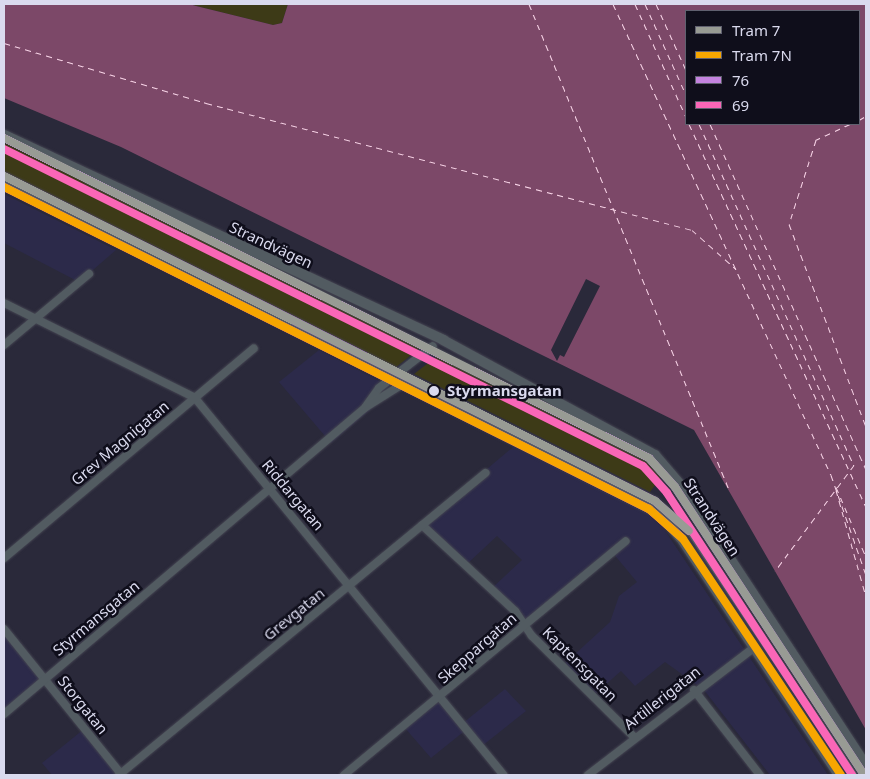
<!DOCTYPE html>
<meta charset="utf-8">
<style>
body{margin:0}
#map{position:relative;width:870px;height:779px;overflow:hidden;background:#2a293a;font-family:"Noto Sans",sans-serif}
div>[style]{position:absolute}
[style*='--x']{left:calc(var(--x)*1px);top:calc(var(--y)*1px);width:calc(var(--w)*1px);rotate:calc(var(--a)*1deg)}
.built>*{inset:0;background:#2c2a4a}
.green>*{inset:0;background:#3d3a17}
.water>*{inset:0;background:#7c4868}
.pier>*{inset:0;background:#2a293a}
.ferry>*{height:1px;margin-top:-0.5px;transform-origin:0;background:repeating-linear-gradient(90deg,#f9d5e8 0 6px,transparent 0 11px)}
.roads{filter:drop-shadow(0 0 1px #444451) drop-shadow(0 0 1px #444451)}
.minor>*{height:8px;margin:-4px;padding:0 4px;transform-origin:4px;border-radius:4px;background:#525b61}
.tertiary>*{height:10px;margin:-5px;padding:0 5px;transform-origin:5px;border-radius:5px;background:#525b61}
.bus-1>*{height:8px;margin:-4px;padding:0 4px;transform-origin:4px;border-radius:4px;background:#c483df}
.bus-2>*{height:8px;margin:-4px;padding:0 4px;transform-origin:4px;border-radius:4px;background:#fa66b7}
.tram-1>*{height:8px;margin:-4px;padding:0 4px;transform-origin:4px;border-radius:4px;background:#989b94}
.tram-2>*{height:8px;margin:-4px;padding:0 4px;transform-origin:4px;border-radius:4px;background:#f7a600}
.dots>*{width:14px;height:14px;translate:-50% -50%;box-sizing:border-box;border:2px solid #0f0e1b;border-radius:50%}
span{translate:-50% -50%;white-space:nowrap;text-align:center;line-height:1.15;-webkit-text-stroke:5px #0f0e1b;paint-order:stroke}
.street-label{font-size:15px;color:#dadaee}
.stop-label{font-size:15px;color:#dadaee;font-weight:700}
.left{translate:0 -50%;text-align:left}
.frame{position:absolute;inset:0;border:5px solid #dadaee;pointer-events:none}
.legend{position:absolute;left:685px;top:10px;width:175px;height:115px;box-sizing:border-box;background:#0f0e1b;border:1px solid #60606f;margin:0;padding:6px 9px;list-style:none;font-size:15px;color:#dadaee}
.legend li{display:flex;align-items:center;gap:10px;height:25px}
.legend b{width:25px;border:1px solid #60606f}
</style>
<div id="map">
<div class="built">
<i style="clip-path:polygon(4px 194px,116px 250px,79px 282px,4px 243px)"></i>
<i style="clip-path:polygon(319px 350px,395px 389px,331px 443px,279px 382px)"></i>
<i style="clip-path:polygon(513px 447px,647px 513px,664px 529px,828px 775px,770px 775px,704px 690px,665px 662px,635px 686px,621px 671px,594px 695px,563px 665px,610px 622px,619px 596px,637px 582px,612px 552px,524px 625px,492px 588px,522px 560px,497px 536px,467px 564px,422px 524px)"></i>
<i style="clip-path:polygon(4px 627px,45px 677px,4px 712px)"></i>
<i style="clip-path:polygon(505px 689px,526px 711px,482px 746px,467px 729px,431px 758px,405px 728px,441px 698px,463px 723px)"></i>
<i style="clip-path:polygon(84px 729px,118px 775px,52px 775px,42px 763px)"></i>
</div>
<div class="green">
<i style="clip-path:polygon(188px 4px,288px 4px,282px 23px,273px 25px)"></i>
<i style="clip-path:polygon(4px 143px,421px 347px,420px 348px,395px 368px,4px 173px)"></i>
<i style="clip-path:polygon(436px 357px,646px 460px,662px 476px,650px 492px,414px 374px)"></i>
</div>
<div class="water">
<i style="clip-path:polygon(evenodd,4px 4px,188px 4px,273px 25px,282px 23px,288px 4px,866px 4px,866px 730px,694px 430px,121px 147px,4px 98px,4px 4px,686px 11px,859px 11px,859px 124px,686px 124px,686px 11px)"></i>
</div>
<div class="pier">
<i style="clip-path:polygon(586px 279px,600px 286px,564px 357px,560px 355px,557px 361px,551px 350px)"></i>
</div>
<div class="ferry">
<i style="--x:529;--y:4;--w:528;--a:67.61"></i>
<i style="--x:613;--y:4;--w:519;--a:65.16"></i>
<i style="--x:831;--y:475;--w:106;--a:70.7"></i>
<i style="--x:635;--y:4;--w:124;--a:65.7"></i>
<i style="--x:645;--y:4;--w:100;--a:65.7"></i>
<i style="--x:656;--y:4;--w:72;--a:65.6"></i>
<i style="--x:4;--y:43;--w:211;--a:16.5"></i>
<i style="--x:206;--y:103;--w:502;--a:14.64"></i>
<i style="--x:692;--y:230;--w:59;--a:41.6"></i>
<i style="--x:859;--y:120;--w:8;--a:-30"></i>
<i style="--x:689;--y:124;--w:422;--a:65.2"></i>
<i style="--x:699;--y:124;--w:375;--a:65.6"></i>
<i style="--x:854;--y:465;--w:132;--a:126.7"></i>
<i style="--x:710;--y:124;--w:380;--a:65.7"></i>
<i style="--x:850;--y:124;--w:38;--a:155"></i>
<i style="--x:816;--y:140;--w:88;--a:107.8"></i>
<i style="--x:789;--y:224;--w:217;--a:69.2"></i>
<i style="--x:836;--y:487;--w:76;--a:66.8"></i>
<i style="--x:836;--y:490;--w:111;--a:74.3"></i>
</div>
<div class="roads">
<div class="minor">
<i style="--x:4;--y:176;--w:728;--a:26.53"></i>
<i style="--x:655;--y:501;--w:48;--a:40.7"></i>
<i style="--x:691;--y:532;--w:292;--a:56.3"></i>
<i style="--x:88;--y:179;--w:627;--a:26.44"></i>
<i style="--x:649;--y:458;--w:39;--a:48"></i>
<i style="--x:675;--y:487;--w:344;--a:56.7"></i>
<i style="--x:4;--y:303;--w:213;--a:26.4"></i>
<i style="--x:195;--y:398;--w:487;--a:50.7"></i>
<i style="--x:4;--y:345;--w:111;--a:-39.9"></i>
<i style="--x:366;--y:406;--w:22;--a:-54"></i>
<i style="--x:379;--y:388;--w:68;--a:-37.9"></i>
<i style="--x:422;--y:525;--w:127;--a:42.8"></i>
<i style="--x:515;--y:611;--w:30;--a:56"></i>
<i style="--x:532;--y:636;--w:144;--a:44.7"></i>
<i style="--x:4;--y:558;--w:326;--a:-40"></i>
<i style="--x:4;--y:629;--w:188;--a:51.1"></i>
<i style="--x:694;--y:690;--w:108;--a:52.2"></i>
<i style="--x:4;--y:714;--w:475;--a:-40.3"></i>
<i style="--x:366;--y:407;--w:41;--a:-32.2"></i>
<i style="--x:119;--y:775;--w:475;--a:-39.5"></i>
<i style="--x:344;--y:775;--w:366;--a:-39.7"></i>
<i style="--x:588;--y:775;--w:210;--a:-37.5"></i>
</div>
<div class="tertiary">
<i style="--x:4;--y:135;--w:485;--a:25"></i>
<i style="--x:443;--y:340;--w:241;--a:28.5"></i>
<i style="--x:655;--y:455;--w:46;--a:49.4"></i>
<i style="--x:685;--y:490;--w:330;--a:56.7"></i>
<i style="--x:4;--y:183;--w:733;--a:26.74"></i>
<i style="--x:659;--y:513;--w:33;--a:49"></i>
<i style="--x:681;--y:538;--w:285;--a:56.3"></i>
</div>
</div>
<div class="bus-1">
<i style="--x:4;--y:138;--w:720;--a:26.39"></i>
<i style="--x:649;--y:458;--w:39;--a:48"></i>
<i style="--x:675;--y:487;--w:344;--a:56.7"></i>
<i style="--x:4;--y:176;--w:728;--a:26.53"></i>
<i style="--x:655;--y:501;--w:45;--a:41.4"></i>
</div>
<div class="bus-2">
<i style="--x:4;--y:149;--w:713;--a:26.39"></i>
<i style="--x:643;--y:466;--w:36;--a:48"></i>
<i style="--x:667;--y:493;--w:337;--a:56.7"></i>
<i style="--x:4;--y:187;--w:721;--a:26.53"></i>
<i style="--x:649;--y:509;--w:44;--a:41.3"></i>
</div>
<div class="tram-1">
<i style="--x:4;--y:138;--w:720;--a:26.39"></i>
<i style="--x:649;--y:458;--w:39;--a:48"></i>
<i style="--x:675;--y:487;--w:344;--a:56.7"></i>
<i style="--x:4;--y:176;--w:728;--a:26.53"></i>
<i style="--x:655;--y:501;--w:45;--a:41.4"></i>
</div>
<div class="tram-2">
<i style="--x:4;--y:187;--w:721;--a:26.53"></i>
<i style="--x:649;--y:509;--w:45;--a:41.4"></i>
<i style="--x:683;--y:539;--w:284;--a:56.2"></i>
</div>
<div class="dots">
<i style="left:434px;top:391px;background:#dadaee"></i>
</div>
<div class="street-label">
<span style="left:271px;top:245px;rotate:25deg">Strandvägen</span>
<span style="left:120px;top:443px;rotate:-40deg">Grev Magnigatan</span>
<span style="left:293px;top:495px;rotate:50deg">Riddargatan</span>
<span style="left:712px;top:517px;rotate:57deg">Strandvägen</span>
<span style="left:294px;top:614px;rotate:-39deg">Grevgatan</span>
<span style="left:96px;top:618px;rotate:-40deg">Styrmansgatan</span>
<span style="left:477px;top:648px;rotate:-41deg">Skeppargatan</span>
<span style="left:580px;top:664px;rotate:45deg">Kaptensgatan</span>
<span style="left:662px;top:698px;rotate:-38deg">Artillerigatan</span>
<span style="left:83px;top:705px;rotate:51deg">Storgatan</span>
</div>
<div class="stop-label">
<span class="left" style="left:447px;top:391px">Styrmansgatan</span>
</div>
<div class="frame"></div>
<ul class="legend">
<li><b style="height:6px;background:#989b94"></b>Tram 7</li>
<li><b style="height:6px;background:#f7a600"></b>Tram 7N</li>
<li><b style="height:6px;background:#c483df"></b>76</li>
<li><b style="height:6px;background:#fa66b7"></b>69</li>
</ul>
</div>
